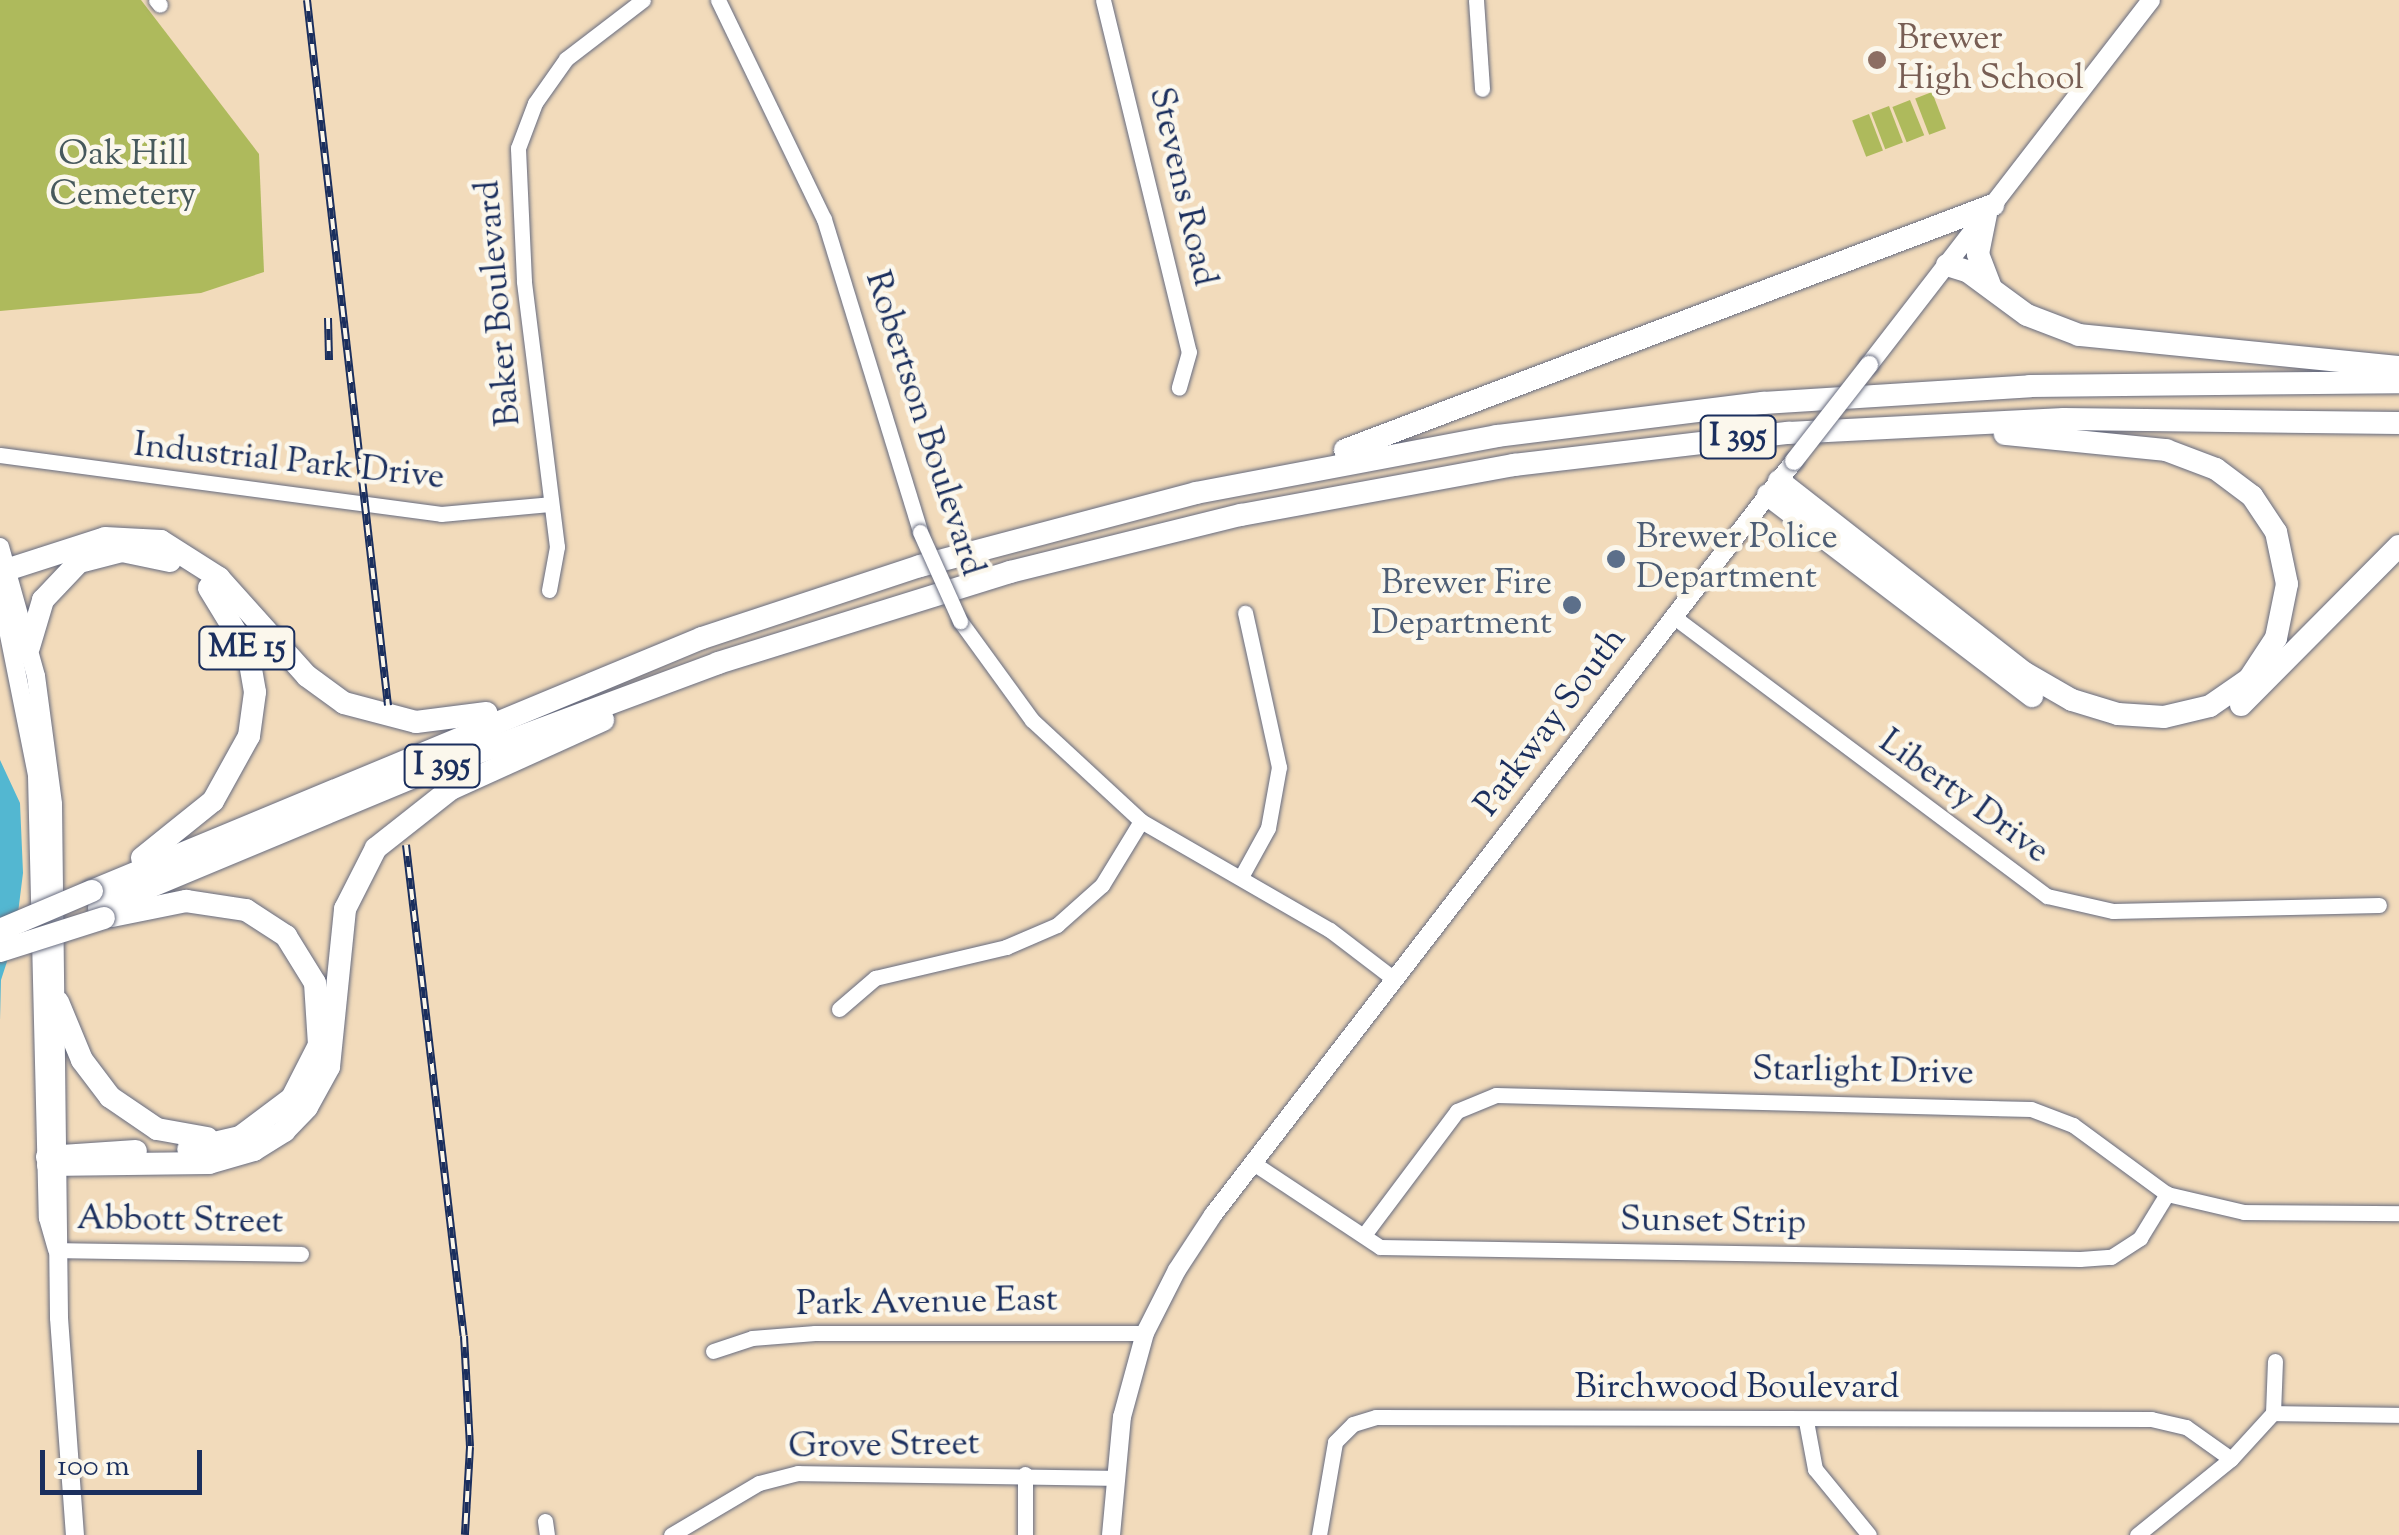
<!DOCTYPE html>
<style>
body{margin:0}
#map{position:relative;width:2399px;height:1535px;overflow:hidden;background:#f2dbbb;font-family:"Sorts Mill Goudy",serif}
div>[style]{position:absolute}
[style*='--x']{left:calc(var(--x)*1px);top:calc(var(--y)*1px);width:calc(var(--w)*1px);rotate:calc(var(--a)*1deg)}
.green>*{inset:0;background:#aeba5c;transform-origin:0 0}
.water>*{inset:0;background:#53b7d1}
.roads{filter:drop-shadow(0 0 2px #666b7f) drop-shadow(0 0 2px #666b7f)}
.minor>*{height:15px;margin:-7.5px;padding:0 7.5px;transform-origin:7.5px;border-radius:7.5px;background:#fff}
.major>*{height:18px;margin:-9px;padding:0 9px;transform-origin:9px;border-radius:9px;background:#fff}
.highway>*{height:22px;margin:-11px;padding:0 11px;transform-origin:11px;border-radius:11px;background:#fff}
.rail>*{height:8px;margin-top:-4px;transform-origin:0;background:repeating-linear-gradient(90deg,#fbf7ec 0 11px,#1b2f5e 0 22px);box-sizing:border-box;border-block:2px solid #1b2f5e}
.bridges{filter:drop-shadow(0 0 2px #666b7f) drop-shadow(0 0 2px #666b7f)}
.minor-bridge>*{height:15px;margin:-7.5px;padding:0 7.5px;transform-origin:7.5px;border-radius:7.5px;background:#fff}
.major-bridge>*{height:18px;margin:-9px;padding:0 9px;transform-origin:9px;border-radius:9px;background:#fff}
.highway-bridge>*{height:22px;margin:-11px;padding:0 11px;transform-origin:11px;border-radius:11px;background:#fff}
.dots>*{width:28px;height:28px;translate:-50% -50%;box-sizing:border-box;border:5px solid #fbf7ec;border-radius:50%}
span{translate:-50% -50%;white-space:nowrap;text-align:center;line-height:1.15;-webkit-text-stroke:9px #fbf7ec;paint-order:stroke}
.shield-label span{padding:2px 8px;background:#fbf7ec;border:2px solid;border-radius:8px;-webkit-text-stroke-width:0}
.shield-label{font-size:32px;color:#1b2f5e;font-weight:700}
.education-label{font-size:35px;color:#785e54}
.left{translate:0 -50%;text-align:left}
.park-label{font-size:35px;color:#47595d}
.street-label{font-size:35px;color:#1b2f5e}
.service-label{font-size:35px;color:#4e5e75}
.right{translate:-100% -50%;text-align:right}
.scale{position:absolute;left:40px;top:1450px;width:162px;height:45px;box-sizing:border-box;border:5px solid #1b2f5e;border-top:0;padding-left:12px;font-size:30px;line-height:35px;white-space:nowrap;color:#1b2f5e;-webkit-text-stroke:8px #fbf7ec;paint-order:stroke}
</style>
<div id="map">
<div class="green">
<i style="clip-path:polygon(0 0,141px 0,259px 154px,264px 272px,201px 293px,0 311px)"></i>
<i style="left:1932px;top:92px;width:39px;height:18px;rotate:69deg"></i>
<i style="left:1910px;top:100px;width:38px;height:19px;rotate:68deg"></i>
<i style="left:1889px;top:106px;width:39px;height:19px;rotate:69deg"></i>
<i style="left:1869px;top:114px;width:39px;height:18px;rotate:69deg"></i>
</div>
<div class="water">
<i style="clip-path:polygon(0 760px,20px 803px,23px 873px,15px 937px,1px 980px,0 1021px)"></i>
</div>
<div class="roads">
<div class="minor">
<i style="--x:156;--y:0;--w:6;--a:51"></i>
<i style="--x:718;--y:0;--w:243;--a:64.2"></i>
<i style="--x:824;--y:219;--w:327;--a:72.9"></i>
<i style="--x:1103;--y:0;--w:362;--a:76.3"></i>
<i style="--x:1189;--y:352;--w:37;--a:106"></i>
<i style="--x:1476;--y:0;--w:89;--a:86.1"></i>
<i style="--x:0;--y:455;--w:445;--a:7.6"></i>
<i style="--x:441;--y:514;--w:109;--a:-5.2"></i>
<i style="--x:549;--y:590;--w:44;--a:-79.5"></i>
<i style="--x:557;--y:547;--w:268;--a:-97.1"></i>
<i style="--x:524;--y:281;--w:133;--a:-92.6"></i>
<i style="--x:518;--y:148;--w:48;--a:-69.3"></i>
<i style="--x:535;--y:103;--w:54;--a:-54.8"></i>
<i style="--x:566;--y:59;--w:97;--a:-37.5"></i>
<i style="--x:1674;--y:617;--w:466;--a:36.8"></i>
<i style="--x:2047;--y:896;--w:68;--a:12.8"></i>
<i style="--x:2113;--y:911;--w:266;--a:-1.3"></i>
<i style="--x:960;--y:621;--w:122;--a:54"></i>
<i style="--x:1032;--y:720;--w:149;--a:42.8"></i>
<i style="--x:1141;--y:821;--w:218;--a:30"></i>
<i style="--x:1330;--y:930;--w:81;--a:37.4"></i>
<i style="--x:1241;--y:877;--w:56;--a:-61.1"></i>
<i style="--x:1268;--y:828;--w:62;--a:-79.8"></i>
<i style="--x:1279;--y:767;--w:158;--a:-102.4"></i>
<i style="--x:839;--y:1009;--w:48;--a:-40.7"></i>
<i style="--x:875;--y:978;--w:135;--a:-13.3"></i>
<i style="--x:1006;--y:947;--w:56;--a:-23.3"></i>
<i style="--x:1057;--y:925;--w:60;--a:-41.6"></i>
<i style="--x:1102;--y:885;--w:75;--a:-58.6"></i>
<i style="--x:1253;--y:1163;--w:152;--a:33.5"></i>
<i style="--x:1380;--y:1247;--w:700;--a:0.98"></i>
<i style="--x:2080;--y:1259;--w:31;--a:-4"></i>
<i style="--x:2111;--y:1257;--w:35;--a:-33"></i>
<i style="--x:2140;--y:1238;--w:52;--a:-58.5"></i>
<i style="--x:1364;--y:1235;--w:155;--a:-53.1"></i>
<i style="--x:1457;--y:1111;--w:42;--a:-22.3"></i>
<i style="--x:1496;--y:1095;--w:535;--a:1.5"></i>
<i style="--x:2031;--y:1109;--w:45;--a:20.9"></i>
<i style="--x:2073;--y:1125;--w:117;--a:36.3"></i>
<i style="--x:2167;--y:1194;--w:79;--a:13.2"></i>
<i style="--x:2244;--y:1212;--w:155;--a:0.4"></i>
<i style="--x:57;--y:1250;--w:244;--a:0.9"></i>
<i style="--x:713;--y:1351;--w:41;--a:-18.4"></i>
<i style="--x:752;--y:1338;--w:63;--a:-4.5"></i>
<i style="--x:815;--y:1333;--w:330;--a:0"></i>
<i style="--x:2273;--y:1413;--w:126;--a:0.9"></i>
<i style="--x:1806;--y:1421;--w:49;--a:79.4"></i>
<i style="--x:1815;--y:1469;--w:85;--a:50.7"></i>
<i style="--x:545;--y:1521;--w:14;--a:82"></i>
<i style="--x:671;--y:1535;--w:102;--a:-30.6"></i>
<i style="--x:759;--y:1483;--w:40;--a:-14.4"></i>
<i style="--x:798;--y:1473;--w:316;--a:0.9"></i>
<i style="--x:1025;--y:1535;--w:61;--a:-90"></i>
<i style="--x:1319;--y:1535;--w:94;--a:-80.2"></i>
<i style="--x:1335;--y:1442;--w:25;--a:-45"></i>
<i style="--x:1353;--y:1424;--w:24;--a:-17"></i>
<i style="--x:1376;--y:1417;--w:775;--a:0.15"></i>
<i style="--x:2151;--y:1419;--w:36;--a:13"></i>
<i style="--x:2186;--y:1427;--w:55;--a:35.4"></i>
<i style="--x:2137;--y:1535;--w:121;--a:-39"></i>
<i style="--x:2231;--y:1459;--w:62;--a:-47.6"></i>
<i style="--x:2273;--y:1413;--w:52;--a:-87.8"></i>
</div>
<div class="major">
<i style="--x:1869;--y:365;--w:461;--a:-52.3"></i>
<i style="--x:0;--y:547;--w:134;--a:74.4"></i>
<i style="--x:36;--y:676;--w:129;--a:82.4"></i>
<i style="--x:53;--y:804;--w:514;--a:89.33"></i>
<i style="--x:59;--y:1318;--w:218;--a:85.8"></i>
<i style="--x:0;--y:590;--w:190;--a:78.7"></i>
<i style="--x:37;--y:776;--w:442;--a:88.6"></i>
<i style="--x:48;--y:1218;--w:33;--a:74"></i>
<i style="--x:1111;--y:1535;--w:119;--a:-84.7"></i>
<i style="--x:1122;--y:1417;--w:87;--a:-74.7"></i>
<i style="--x:1145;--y:1333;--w:71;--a:-63.1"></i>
<i style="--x:1177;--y:1270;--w:66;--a:-56.8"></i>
<i style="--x:1213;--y:1215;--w:952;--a:-52.38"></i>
</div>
<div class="highway">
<i style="--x:1986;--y:214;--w:41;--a:101.3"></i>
<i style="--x:1978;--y:254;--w:34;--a:69"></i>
<i style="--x:1947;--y:265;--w:21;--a:17"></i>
<i style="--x:1967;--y:271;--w:74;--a:36.3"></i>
<i style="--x:2027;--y:315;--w:56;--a:21"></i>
<i style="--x:2079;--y:335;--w:322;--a:5.7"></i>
<i style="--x:1345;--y:450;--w:693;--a:-20.71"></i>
<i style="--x:1779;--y:481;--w:312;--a:38"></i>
<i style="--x:2025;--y:673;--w:54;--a:29.9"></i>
<i style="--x:2072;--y:700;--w:48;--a:16.9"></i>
<i style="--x:2118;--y:714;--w:46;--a:3.7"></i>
<i style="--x:2164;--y:717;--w:47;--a:-13.4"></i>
<i style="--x:2210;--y:706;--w:47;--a:-34.7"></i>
<i style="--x:2249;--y:679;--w:49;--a:-56.6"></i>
<i style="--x:2276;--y:638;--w:55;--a:-78.5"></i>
<i style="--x:2287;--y:584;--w:53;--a:-101.9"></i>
<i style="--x:2276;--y:532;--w:43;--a:-123.7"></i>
<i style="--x:2252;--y:496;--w:45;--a:-143.1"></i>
<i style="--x:2216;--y:469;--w:53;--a:-159.2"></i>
<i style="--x:2166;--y:450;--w:162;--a:-174.3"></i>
<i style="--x:1768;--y:495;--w:332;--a:37.3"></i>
<i style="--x:0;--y:572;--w:110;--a:-17.9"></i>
<i style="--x:105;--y:538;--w:56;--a:3.1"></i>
<i style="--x:161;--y:541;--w:69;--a:32.5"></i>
<i style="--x:219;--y:578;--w:132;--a:48.1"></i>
<i style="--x:307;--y:676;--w:46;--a:36.1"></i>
<i style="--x:344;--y:703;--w:74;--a:14.8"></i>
<i style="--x:416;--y:722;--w:71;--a:-7.3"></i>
<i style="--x:29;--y:647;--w:49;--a:-73.4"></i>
<i style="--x:43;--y:600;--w:52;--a:-46.5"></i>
<i style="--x:79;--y:562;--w:44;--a:-14.3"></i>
<i style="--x:122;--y:551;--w:49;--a:11.8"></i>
<i style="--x:2241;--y:705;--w:224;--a:-45.2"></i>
<i style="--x:142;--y:858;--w:91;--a:-38.8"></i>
<i style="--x:213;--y:801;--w:74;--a:-61"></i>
<i style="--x:249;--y:736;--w:44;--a:-82.2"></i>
<i style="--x:255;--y:692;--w:41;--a:-99.9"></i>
<i style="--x:248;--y:652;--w:75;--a:-121.4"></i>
<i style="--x:92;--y:891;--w:660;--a:-22.53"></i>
<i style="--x:702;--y:638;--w:230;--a:-18.3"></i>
<i style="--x:920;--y:566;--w:285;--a:-14.8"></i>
<i style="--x:1196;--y:493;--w:306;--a:-10.7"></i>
<i style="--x:1497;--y:436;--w:268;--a:-7.1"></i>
<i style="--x:1763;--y:403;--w:268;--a:-3.6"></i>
<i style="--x:2030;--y:386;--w:369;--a:-0.6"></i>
<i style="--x:99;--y:908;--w:360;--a:-22.6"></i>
<i style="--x:431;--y:770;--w:306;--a:-20.4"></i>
<i style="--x:718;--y:663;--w:306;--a:-17.3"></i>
<i style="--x:1010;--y:572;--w:238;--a:-13.9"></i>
<i style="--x:1241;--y:515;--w:278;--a:-10.4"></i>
<i style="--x:1514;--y:465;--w:276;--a:-6.7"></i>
<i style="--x:1788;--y:433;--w:276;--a:-2.9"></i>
<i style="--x:2064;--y:419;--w:335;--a:0.7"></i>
<i style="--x:112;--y:916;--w:76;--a:-11.5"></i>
<i style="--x:186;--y:901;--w:61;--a:8.5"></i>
<i style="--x:246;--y:910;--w:48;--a:33"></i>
<i style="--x:286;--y:936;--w:55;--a:58.3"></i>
<i style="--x:315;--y:983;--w:62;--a:86.3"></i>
<i style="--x:319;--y:1045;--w:59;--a:117"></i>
<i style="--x:292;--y:1098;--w:65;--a:143.1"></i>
<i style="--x:240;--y:1137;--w:53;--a:167"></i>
<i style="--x:58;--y:1002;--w:63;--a:67.5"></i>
<i style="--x:82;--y:1060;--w:46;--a:52.9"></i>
<i style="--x:110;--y:1097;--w:57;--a:34.2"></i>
<i style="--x:157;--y:1129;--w:51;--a:10.2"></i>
<i style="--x:47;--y:1157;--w:89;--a:-3.9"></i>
<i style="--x:48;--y:1165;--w:161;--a:-0.7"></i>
<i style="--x:209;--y:1163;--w:47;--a:-16.1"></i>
<i style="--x:254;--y:1150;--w:36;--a:-32"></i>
<i style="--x:284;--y:1131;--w:33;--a:-46"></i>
<i style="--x:307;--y:1107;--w:46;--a:-61.2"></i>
<i style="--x:329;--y:1067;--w:159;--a:-84.2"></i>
<i style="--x:345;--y:909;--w:68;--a:-63.1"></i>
<i style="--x:376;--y:848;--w:95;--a:-38.2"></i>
<i style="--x:451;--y:789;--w:167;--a:-24.4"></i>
</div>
</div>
<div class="rail">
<i style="--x:307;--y:0;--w:710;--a:83.45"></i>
<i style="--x:328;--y:318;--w:42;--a:88.6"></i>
<i style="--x:406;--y:845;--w:494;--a:83.3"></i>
<i style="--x:464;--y:1336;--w:111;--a:86.9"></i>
<i style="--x:470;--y:1447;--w:88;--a:93.3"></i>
</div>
<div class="bridges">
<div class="minor-bridge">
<i style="--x:920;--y:532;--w:98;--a:65.8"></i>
</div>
<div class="major-bridge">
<i style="--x:1794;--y:461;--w:122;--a:-52"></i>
</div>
<div class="highway-bridge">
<i style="--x:0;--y:930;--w:100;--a:-23"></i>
<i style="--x:0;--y:951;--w:109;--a:-17.6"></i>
</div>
</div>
<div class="dots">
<i style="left:1877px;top:60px;background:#8d6e63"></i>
<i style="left:1616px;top:559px;background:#5c6f8a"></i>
<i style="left:1572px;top:605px;background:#5c6f8a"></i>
</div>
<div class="shield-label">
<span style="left:1738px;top:437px">I 395</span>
<span style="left:247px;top:648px">ME 15</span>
<span style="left:442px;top:766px">I 395</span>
</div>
<div class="education-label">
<span class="left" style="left:1897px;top:60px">Brewer<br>High School</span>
</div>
<div class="park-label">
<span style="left:123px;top:176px">Oak Hill<br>Cemetery</span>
</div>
<div class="street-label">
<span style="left:1181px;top:187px;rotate:77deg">Stevens Road</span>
<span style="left:500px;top:303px;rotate:-95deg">Baker Boulevard</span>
<span style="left:923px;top:424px;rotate:72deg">Robertson Boulevard</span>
<span style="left:289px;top:463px;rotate:6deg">Industrial Park Drive</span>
<span style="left:1552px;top:723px;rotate:-53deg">Parkway South</span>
<span style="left:1963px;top:798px;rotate:36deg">Liberty Drive</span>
<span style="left:1863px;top:1073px;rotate:1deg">Starlight Drive</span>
<span style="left:180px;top:1222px;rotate:1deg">Abbott Street</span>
<span style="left:1713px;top:1223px;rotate:1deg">Sunset Strip</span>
<span style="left:927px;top:1304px;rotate:-1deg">Park Avenue East</span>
<span style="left:1737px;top:1389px">Birchwood Boulevard</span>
<span style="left:884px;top:1447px;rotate:-1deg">Grove Street</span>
</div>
<div class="service-label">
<span class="left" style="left:1636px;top:559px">Brewer Police<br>Department</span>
<span class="right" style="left:1552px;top:605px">Brewer Fire<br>Department</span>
</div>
<div class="scale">100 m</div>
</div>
